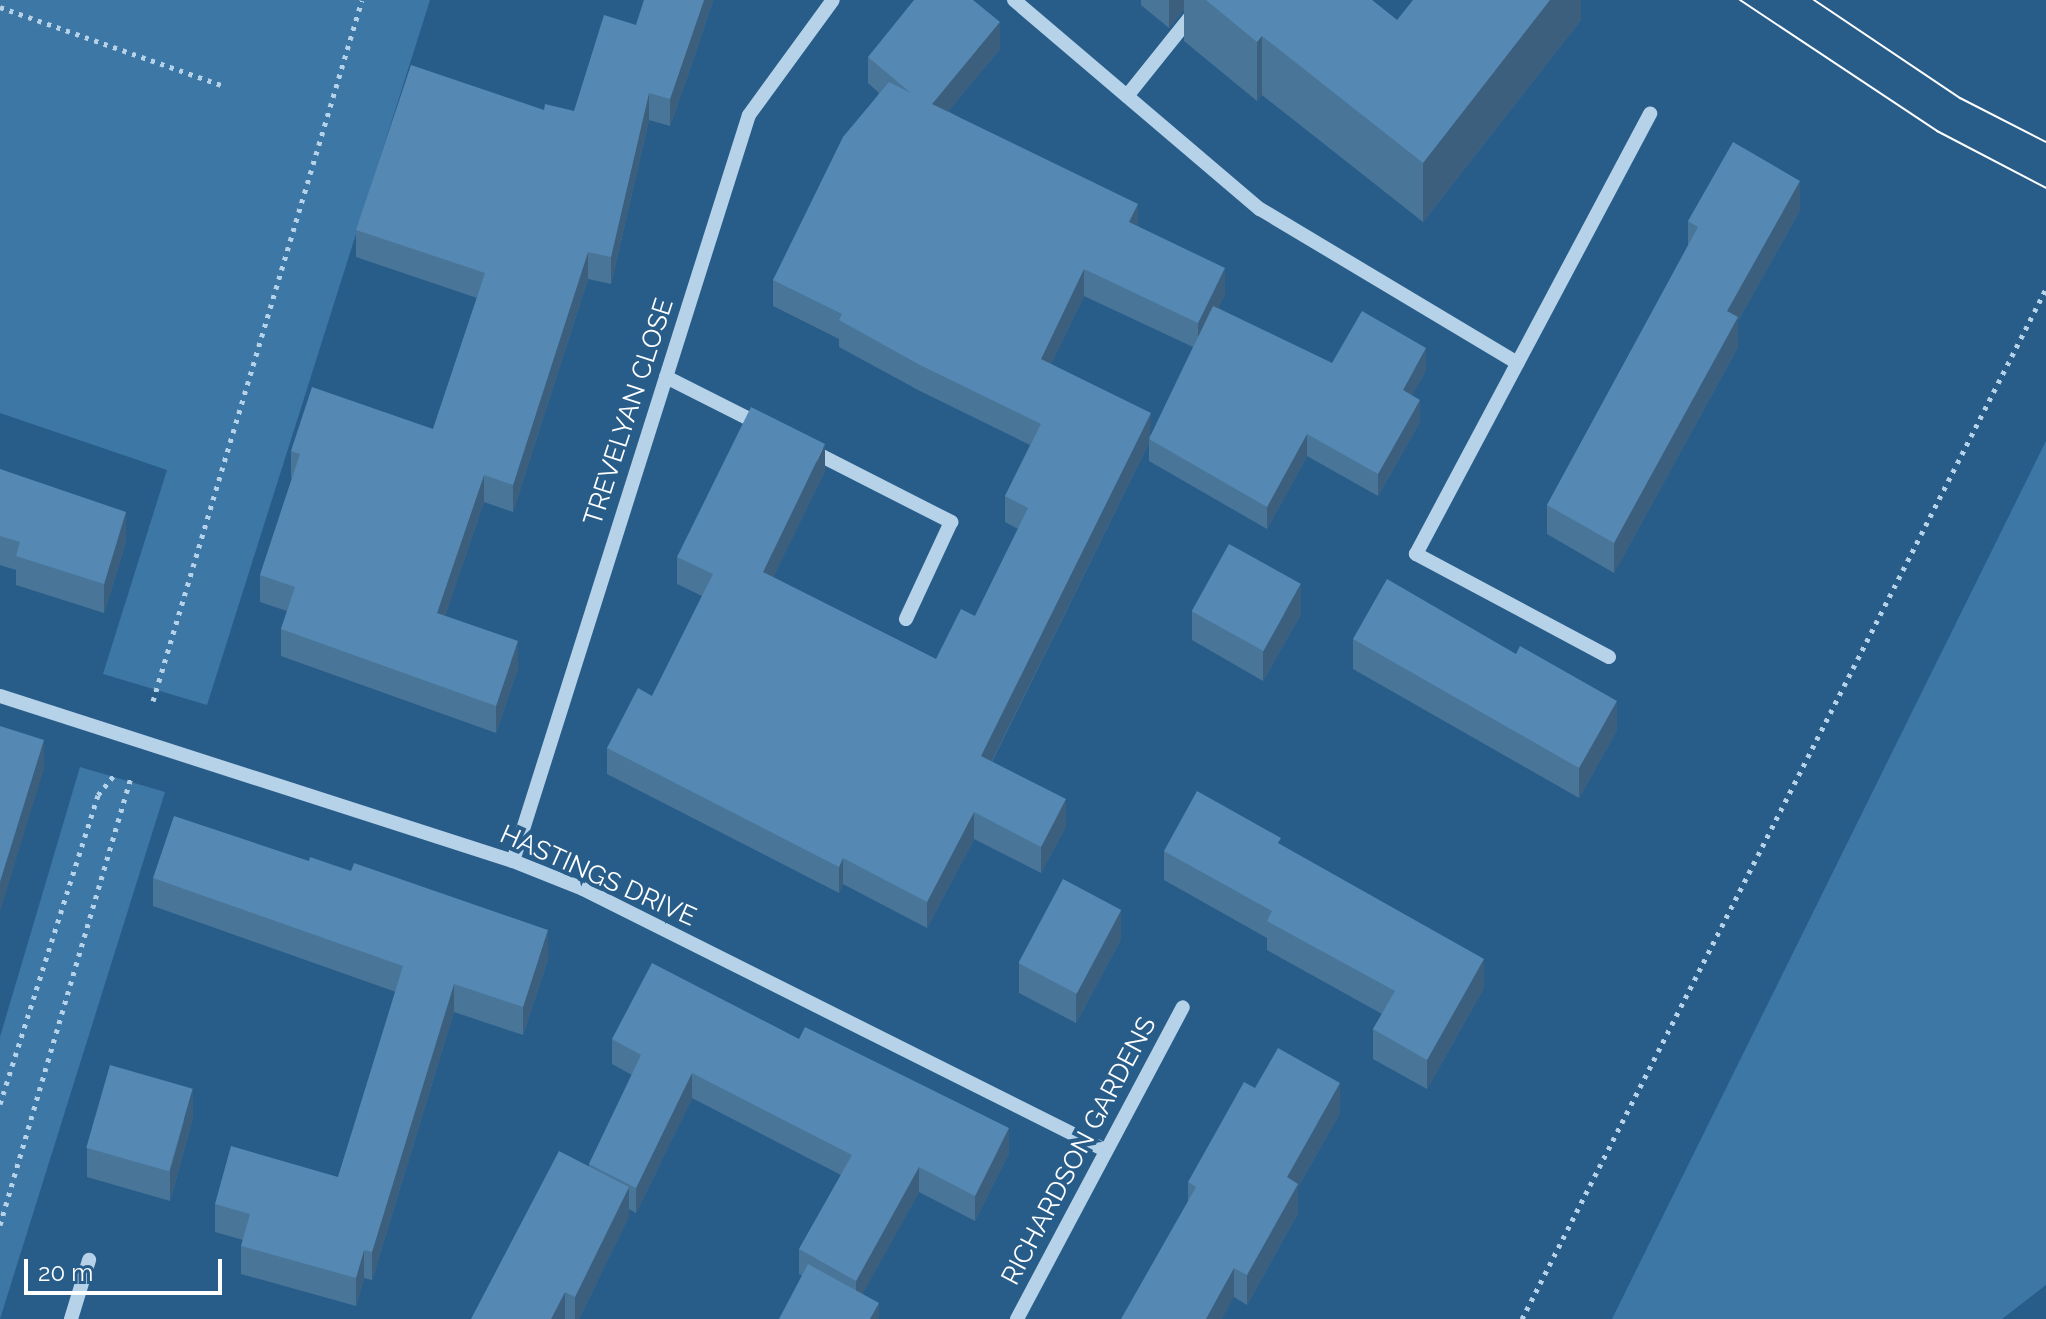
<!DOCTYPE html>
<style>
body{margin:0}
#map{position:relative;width:2046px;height:1319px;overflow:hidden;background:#285d8a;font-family:Raleway,sans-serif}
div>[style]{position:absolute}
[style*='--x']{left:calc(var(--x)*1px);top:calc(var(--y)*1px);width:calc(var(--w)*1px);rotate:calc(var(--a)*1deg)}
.green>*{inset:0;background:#3d77a6}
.path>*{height:5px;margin-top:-2.5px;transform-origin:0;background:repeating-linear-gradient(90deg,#b6d2e9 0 4px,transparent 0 10px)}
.minor>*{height:14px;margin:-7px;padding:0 7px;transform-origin:7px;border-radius:7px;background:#b6d2e9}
.tram>*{height:2px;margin:-1px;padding:0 1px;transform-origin:1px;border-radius:1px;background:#fff}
.wall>*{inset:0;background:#497599}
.shaded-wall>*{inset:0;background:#3c5f7d}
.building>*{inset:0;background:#5588b2;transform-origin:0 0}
span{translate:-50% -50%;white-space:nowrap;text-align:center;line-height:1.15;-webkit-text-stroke:8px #285d8a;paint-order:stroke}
.street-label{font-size:26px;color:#fff}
.scale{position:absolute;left:24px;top:1259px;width:198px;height:36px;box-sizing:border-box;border:4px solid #fff;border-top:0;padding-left:10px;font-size:24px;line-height:28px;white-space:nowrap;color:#fff;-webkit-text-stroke:6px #285d8a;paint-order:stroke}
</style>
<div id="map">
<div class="green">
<i style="clip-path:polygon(0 0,430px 0,207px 705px,103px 674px,167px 470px,0 413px)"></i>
<i style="clip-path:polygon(2046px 441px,2046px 1285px,2002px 1319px,1612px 1319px)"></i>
<i style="clip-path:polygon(80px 767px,165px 792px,0 1319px,0 1037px)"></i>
</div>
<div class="path">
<i style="--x:0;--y:7;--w:235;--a:19.4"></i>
<i style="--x:153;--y:701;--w:731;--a:-73.4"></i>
<i style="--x:0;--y:1104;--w:324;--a:-72.4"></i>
<i style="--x:98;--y:795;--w:26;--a:-51"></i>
<i style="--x:0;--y:1225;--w:465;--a:-73.7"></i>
<i style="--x:1522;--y:1319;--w:1156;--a:-63.04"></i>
</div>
<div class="minor">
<i style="--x:1014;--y:0;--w:323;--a:40.4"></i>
<i style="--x:1260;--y:209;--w:300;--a:30.9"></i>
<i style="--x:1127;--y:96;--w:123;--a:-51.3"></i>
<i style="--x:666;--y:377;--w:106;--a:26.8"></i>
<i style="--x:808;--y:449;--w:161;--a:27"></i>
<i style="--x:951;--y:522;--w:107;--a:114.9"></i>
<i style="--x:1609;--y:657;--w:219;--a:-151.9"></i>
<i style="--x:1416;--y:554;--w:499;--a:-62"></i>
<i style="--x:0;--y:696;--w:539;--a:17.83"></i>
<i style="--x:513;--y:861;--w:75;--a:21.8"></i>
<i style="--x:583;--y:889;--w:584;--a:26.57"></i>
<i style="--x:513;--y:861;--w:782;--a:-72.45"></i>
<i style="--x:749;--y:115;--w:142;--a:-53.9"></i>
<i style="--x:71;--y:1319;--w:62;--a:-73"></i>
<i style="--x:1017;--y:1319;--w:353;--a:-62"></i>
</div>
<div class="tram">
<i style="--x:1740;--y:0;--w:237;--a:33.6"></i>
<i style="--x:1937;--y:131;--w:123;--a:27.6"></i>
<i style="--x:1814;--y:0;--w:176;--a:33.9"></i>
<i style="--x:1960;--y:98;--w:97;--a:27.1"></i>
</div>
<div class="wall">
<i style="clip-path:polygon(644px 0,713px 0,695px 55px,670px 126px,649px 120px,611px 284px,588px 279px,513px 512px,484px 502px,445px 616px,518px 668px,496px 733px,281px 656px,281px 629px,287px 611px,260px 602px,260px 575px,292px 478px,291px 478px,291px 451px,433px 429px,477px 298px,356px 257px,356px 230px,544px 110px,574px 111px,636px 25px)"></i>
<i style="clip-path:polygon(1141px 0,1372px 0,1397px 20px,1581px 0,1581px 20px,1423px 222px,1262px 95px,1257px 101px,1184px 41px,1184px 9px,1169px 28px,1141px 5px)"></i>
<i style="clip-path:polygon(evenodd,1000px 49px,948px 111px,1138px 226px,1225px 294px,1218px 308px,1332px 363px,1426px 370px,1412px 395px,1420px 422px,1378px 496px,1307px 456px,1267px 529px,1149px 461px,1149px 443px,992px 762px,1066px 826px,1041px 873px,974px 839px,927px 928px,843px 884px,839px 893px,607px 774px,607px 748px,652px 696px,702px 596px,677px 584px,677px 557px,825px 471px,773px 577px,936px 659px,975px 616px,1018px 529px,1005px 522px,1005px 496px,1030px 445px,920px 391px,839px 347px,839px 339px,773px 306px,773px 280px,879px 93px,868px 83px,868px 57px,1000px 49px,1084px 296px,1193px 347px,1151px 435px,1051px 364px,1084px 296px)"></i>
<i style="clip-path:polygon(1800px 210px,1738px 321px,1738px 347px,1614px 573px,1547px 534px,1547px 505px,1688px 246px,1688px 221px)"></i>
<i style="clip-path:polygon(0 469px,126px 542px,104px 613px,16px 585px,16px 570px,0 565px)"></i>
<i style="clip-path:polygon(1192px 611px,1301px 614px,1263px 681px,1192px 640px)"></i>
<i style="clip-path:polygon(1353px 639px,1516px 654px,1617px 730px,1579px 798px,1353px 669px)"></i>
<i style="clip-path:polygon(1281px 845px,1484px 988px,1427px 1089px,1373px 1059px,1373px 1029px,1382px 1014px,1267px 950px,1267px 938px,1164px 880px,1164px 851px)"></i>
<i style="clip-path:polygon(153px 878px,548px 959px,523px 1035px,454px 1012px,372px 1280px,364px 1278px,356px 1306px,241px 1274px,241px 1246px,243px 1240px,215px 1232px,215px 1204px,338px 1177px,396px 992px,153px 906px)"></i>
<i style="clip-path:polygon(1121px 939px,1076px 1023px,1019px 993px,1019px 963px)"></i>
<i style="clip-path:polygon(612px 1039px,1009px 1153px,975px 1221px,919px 1192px,862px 1294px,879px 1319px,799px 1274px,799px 1249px,841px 1175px,692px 1098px,636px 1213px,629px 1209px,629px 1216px,579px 1319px,471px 1319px,589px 1166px,589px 1164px,632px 1075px,612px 1064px)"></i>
<i style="clip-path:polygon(1340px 1113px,1298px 1187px,1298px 1213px,1247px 1305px,1234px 1297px,1188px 1201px,1188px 1182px)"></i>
<i style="clip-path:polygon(193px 1118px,170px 1201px,87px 1177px,87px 1148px)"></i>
</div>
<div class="shaded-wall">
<i style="clip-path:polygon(704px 0,713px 0,695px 55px,670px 126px,670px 99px)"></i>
<i style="clip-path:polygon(1169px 0,1184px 0,1184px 9px,1169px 28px)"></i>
<i style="clip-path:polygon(1550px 0,1581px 0,1581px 20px,1423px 222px,1423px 163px)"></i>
<i style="clip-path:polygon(1000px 22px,1000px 49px,932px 130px,932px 104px)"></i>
<i style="clip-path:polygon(1262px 36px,1262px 95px,1257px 101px,1257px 42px)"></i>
<i style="clip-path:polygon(649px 93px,649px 120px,611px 284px,611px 257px)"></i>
<i style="clip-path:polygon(1800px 181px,1800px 210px,1738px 321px,1738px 347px,1614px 573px,1614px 543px,1727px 311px)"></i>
<i style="clip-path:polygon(1138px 204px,1138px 231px,1129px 222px)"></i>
<i style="clip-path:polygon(588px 252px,588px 279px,513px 512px,513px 485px)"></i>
<i style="clip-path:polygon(1225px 268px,1225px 294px,1198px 350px,1198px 323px)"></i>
<i style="clip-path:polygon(1084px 269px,1084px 296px,1041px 385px,1041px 359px)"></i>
<i style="clip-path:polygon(1426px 348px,1426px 370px,1403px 412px,1403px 390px)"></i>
<i style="clip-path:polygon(1420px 400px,1420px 422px,1378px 496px,1378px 474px)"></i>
<i style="clip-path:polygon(1151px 413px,1150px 440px,1149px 439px,1149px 443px,981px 783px,981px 756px)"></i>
<i style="clip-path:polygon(1307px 434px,1307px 456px,1267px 529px,1267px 507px)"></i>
<i style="clip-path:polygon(825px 444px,825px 471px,763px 598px,763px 572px)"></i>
<i style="clip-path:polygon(484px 475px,484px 502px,437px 640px,437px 613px)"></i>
<i style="clip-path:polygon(126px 512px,126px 542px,104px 613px,104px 584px)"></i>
<i style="clip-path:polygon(1301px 584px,1301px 614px,1263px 681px,1263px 651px)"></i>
<i style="clip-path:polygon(518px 641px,518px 668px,496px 733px,496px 706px)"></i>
<i style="clip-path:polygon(1617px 701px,1617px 730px,1579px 798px,1579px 768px)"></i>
<i style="clip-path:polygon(44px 740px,44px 769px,0 912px,0 882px)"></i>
<i style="clip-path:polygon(1066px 799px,1066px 826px,1041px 873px,1041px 847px)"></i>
<i style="clip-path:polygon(974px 812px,974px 839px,927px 928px,927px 902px)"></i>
<i style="clip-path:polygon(843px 858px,843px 884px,839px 893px,839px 867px)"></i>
<i style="clip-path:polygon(1121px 910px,1121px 939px,1076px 1023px,1076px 994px)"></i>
<i style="clip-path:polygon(548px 930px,548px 959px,523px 1035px,523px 1007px)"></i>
<i style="clip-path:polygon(1484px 959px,1484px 988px,1427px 1089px,1427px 1060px)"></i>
<i style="clip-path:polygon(454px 984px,454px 1012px,372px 1280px,372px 1252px)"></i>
<i style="clip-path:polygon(692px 1073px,692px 1098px,636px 1213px,636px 1188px)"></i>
<i style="clip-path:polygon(1340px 1083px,1340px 1113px,1298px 1187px,1298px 1213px,1247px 1305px,1247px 1275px,1287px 1177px)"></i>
<i style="clip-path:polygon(193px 1089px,193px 1118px,170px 1201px,170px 1171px)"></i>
<i style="clip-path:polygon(1009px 1128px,1009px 1153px,975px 1221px,975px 1196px)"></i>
<i style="clip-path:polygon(919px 1167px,919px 1192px,856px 1306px,856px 1281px)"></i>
<i style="clip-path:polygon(629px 1187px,629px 1216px,579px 1319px,575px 1319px,575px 1297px)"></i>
<i style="clip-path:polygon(364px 1250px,364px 1278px,356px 1306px,356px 1278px)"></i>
<i style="clip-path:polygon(1234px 1268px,1234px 1297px,1222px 1319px,1206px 1319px)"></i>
<i style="clip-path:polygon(565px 1292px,565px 1319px,551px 1319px)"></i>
<i style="clip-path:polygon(879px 1303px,879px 1319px,870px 1319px)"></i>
</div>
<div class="building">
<i style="clip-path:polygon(644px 0,704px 0,670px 99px,649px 93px,611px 257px,588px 252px,513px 485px,484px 475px,437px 613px,518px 641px,496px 706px,281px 629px,295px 587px,260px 575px,300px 454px,291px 451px,312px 387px,433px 429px,485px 273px,356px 230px,411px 65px,544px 110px,545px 104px,574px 111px,604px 15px,636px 25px)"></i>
<i style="clip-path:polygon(914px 0,973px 0,1000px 22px,932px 104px,1138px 204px,1129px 222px,1225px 268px,1198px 323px,1084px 269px,1041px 359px,1151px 413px,981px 756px,1066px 799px,1041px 847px,974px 812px,927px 902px,843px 858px,839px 867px,607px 748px,638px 688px,652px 696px,713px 574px,677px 557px,751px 407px,825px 444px,763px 572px,936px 659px,961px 609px,975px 616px,1028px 508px,1005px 496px,1041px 424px,920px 365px,839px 320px,842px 314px,773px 280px,843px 137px,889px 82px,911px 93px,868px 57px)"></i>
<i style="clip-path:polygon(1206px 0,1372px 0,1397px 20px,1413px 0,1550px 0,1423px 163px,1262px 36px,1257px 42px)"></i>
<i style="clip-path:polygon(1733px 142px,1800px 181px,1727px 311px,1738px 317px,1614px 543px,1547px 505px,1698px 227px,1688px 221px)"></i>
<i style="clip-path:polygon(1213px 306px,1332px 363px,1362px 311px,1426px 348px,1403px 390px,1420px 400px,1378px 474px,1307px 434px,1267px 507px,1149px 439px)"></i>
<i style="clip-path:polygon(0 469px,126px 512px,104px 584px,16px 556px,20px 542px,0 536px)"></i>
<i style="left:1229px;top:544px;width:82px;height:77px;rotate:29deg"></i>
<i style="clip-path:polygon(1387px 579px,1516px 654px,1520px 646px,1617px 701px,1579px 768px,1353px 639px)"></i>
<i style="clip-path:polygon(0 726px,44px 740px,0 882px)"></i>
<i style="clip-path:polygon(1197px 791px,1281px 838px,1278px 843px,1484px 959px,1427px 1060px,1373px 1029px,1395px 991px,1267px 921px,1272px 911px,1164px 851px)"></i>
<i style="clip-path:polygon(174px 816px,309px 861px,310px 857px,351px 871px,354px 863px,548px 930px,523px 1007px,454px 984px,372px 1252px,364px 1250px,356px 1278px,241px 1246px,250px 1214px,215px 1204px,231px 1146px,338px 1177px,403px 966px,153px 878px)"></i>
<i style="left:1063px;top:879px;width:66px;height:95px;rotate:28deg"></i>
<i style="clip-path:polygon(652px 963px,799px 1039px,805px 1027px,1009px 1128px,975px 1196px,919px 1167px,856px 1281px,799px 1249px,852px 1155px,692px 1073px,636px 1188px,589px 1164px,641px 1055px,612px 1039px)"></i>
<i style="clip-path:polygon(1278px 1048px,1340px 1083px,1287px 1177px,1298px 1184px,1247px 1275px,1234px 1268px,1206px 1319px,1121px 1319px,1196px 1187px,1188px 1182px,1244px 1082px,1255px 1088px)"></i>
<i style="left:110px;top:1065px;width:86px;height:86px;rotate:16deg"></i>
<i style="clip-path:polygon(559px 1151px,629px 1187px,575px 1297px,565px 1292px,551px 1319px,471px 1319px)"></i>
<i style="clip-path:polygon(808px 1264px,879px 1303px,870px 1319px,779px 1319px)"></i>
</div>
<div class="street-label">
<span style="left:629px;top:412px;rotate:-72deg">TREVELYAN CLOSE</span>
<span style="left:598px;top:876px;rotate:24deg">HASTINGS DRIVE</span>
<span style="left:1079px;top:1151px;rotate:-62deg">RICHARDSON GARDENS</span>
</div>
<div class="scale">20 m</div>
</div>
